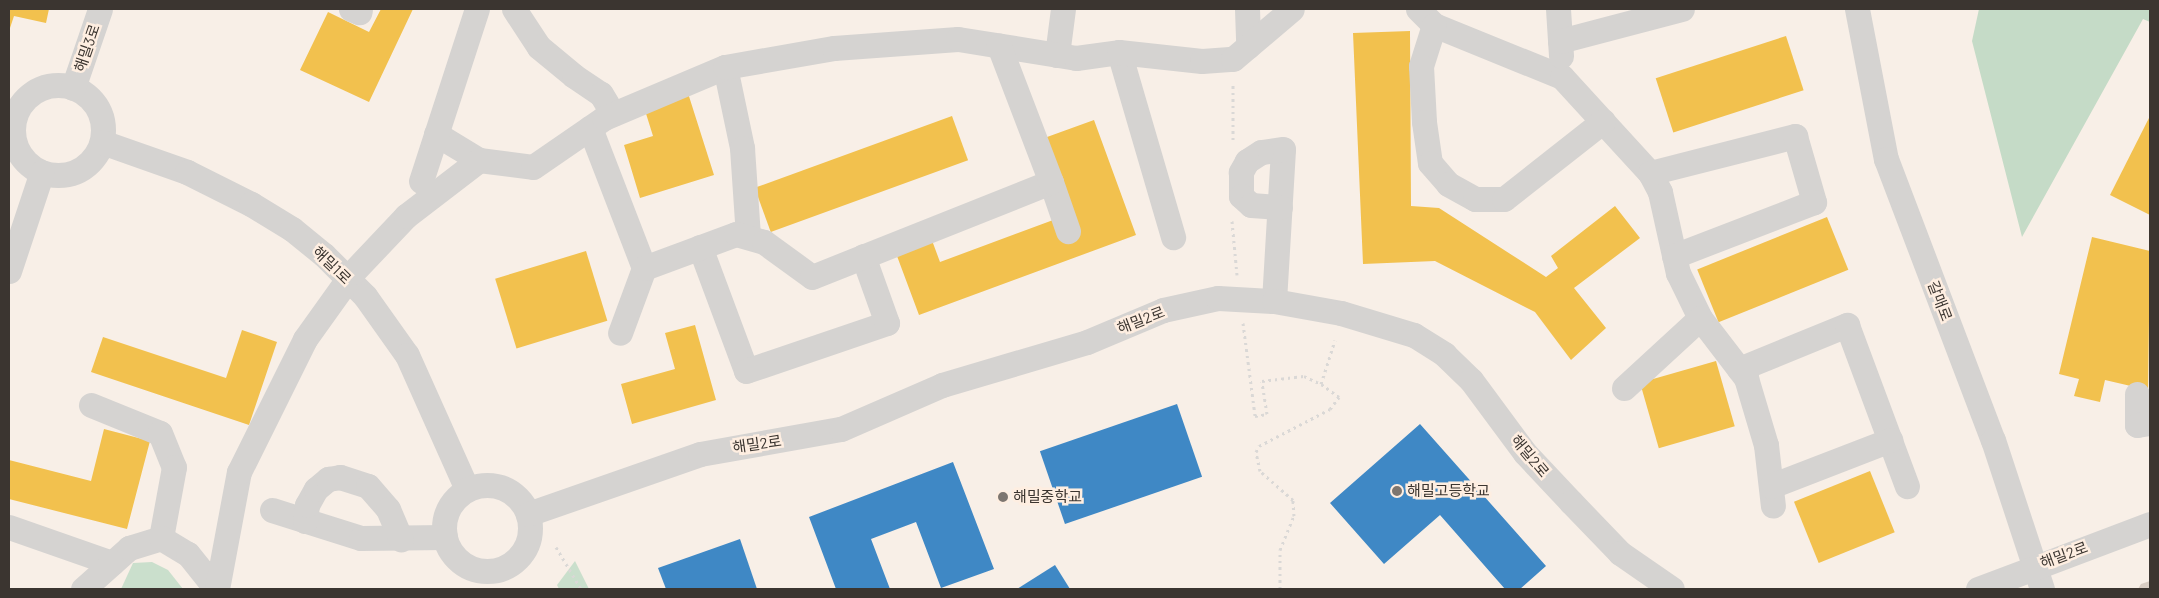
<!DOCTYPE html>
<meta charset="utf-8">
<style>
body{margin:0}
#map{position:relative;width:2159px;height:598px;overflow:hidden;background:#f8efe7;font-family:Barlow,"Noto Sans KR",sans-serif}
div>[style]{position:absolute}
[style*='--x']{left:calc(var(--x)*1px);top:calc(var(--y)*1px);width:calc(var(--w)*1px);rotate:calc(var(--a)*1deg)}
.green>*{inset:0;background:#cadfcc}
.forest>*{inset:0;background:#c5dbc7}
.homes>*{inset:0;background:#f2c14e;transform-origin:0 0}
.schools>*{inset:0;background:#3f88c5;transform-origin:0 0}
.building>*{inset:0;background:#d9cdc3}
.path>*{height:3px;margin-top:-1.5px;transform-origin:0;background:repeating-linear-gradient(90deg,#dad8d6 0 2.5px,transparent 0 6.5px)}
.minor>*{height:25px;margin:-12.5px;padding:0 12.5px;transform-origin:12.5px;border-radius:12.5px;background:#d5d3d1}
.minor>.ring{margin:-12.5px;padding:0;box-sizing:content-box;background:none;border:25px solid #d5d3d1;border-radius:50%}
.dots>*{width:14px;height:14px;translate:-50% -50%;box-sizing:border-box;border:2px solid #feeee1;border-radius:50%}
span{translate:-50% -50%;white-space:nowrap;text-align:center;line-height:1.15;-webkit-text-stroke:5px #feeee1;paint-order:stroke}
.street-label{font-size:15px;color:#3b3530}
.poi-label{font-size:15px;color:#3b3530}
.left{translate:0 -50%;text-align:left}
.frame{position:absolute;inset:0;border:10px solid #3b3530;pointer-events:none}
</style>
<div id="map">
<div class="green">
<i style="clip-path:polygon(575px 561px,589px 589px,559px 589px,557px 585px)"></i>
<i style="clip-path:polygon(152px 562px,168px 570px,183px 589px,121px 589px,133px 563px)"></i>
</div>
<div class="forest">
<i style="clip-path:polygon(1979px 9px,2150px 9px,2150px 22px,2143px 19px,2022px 237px,1972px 41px)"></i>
</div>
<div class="homes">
<i style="clip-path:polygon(9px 9px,49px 9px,46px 23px,14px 16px,9px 31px)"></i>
<i style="clip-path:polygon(381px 9px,413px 9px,369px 102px,300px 70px,328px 12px,369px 32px)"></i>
<i style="clip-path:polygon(1410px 31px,1411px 206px,1439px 208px,1546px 277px,1558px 268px,1551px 256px,1615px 206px,1640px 238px,1574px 288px,1606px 328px,1571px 360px,1535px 312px,1435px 261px,1363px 264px,1353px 33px)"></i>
<i style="left:1786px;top:36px;width:57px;height:137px;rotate:72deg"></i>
<i style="clip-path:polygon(687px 90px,714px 175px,640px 198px,624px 145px,653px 136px,643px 104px)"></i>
<i style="left:952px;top:116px;width:47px;height:210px;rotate:70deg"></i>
<i style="clip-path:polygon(2150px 116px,2150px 215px,2110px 195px)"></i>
<i style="clip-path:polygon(1094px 120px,1136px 235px,919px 315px,894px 248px,930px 235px,940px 262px,1064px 216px,1036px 141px)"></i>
<i style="left:1827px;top:217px;width:57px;height:140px;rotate:68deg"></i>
<i style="clip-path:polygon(2092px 237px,2150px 251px,2148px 390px,2105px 380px,2100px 402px,2074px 396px,2079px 379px,2059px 374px)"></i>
<i style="left:586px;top:251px;width:73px;height:95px;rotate:73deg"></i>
<i style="clip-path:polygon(695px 325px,716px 400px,632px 424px,621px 384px,675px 369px,665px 333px)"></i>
<i style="clip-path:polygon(242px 330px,277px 342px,249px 425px,91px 372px,103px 337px,226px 378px)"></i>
<i style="left:1716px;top:361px;width:68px;height:79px;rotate:74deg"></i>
<i style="clip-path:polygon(104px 429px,150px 441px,127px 529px,9px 499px,9px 460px,91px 481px)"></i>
<i style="left:1870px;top:471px;width:66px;height:82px;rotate:68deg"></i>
</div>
<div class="schools">
<i style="left:1177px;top:404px;width:77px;height:145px;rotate:71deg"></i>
<i style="clip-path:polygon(1420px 424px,1546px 566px,1520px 589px,1505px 589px,1440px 515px,1384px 564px,1330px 503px)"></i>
<i style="clip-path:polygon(953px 462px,994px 569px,941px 588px,916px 522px,871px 539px,890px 589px,836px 589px,809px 517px)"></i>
<i style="clip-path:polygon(740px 539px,757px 589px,666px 589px,658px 568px)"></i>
<i style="clip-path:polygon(1055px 565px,1070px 589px,1017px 589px)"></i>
</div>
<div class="building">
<i style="clip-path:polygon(2150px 581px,2150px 589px,2138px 589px,2141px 584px)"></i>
</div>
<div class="path">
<i style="--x:1233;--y:140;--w:56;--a:-90"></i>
<i style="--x:1232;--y:221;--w:54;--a:84.7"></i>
<i style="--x:1243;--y:323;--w:94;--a:82.6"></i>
<i style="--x:1255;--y:416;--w:12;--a:-9"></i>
<i style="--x:1267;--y:414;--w:33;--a:-99"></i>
<i style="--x:1262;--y:381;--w:42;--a:-6.8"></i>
<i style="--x:1304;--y:376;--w:19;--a:25"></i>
<i style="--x:556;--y:547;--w:49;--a:59.2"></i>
<i style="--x:1280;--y:589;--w:39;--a:-90"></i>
<i style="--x:1280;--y:550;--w:37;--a:-68"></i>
<i style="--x:1294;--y:516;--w:16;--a:-94"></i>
<i style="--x:1293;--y:500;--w:44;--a:-138.7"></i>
<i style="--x:1260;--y:471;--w:19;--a:-102"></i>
<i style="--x:1256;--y:452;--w:7;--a:-63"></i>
<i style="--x:1259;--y:446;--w:80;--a:-27.5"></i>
<i style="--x:1330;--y:409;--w:15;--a:-53"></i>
<i style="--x:1339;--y:397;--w:22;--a:-144"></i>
<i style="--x:1321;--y:384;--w:46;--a:-72.3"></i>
</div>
<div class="minor">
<i style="--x:351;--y:9;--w:9;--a:21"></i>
<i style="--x:359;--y:12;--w:3;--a:-72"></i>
<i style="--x:514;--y:9;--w:45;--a:56.7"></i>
<i style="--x:539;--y:47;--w:45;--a:39.6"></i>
<i style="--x:574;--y:76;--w:32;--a:34"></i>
<i style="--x:601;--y:94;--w:23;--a:59"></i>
<i style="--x:1247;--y:9;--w:37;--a:88"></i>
<i style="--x:1418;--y:9;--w:23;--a:45"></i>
<i style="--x:1434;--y:25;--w:138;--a:22.1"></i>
<i style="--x:1562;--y:77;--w:130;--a:47.5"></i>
<i style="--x:1650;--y:173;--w:21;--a:62"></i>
<i style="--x:1660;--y:192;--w:83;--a:77.5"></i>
<i style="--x:1678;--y:273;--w:50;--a:63.9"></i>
<i style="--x:1700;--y:318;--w:76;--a:52.5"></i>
<i style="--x:1746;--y:378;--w:70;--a:73.4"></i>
<i style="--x:1766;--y:445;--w:61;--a:83.5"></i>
<i style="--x:1558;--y:9;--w:47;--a:86.3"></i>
<i style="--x:1857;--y:9;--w:153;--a:79.1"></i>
<i style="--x:1886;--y:159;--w:301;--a:69.2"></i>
<i style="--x:1993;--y:440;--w:157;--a:71.8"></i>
<i style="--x:1434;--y:25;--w:43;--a:107.6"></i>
<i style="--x:1421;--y:66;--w:56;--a:86.9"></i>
<i style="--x:1424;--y:122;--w:41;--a:81.7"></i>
<i style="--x:1430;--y:163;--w:28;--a:49"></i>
<i style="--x:1448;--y:184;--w:31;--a:29"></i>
<i style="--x:1475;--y:199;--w:29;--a:0"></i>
<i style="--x:1504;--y:199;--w:126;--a:-38.2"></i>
<i style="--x:1560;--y:41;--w:126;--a:-14.7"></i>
<i style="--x:1119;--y:52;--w:193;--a:73.7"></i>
<i style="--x:1057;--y:55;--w:46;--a:-82.6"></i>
<i style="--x:725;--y:67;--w:83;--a:78.1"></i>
<i style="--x:742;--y:148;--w:89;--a:86.1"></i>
<i class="ring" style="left:13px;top:85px;width:65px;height:65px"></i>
<i style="--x:73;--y:88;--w:83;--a:-71.1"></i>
<i style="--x:590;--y:128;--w:150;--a:68.9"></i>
<i style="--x:644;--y:268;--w:69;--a:110.3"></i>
<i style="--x:436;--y:134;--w:50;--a:31.2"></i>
<i style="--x:479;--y:160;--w:54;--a:7.4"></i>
<i style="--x:533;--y:167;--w:86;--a:-34.6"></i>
<i style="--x:604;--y:118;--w:131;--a:-22.9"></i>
<i style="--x:725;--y:67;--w:111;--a:-9.9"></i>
<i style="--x:834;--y:48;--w:124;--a:-4.2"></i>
<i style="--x:958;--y:39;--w:120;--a:9.1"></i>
<i style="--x:1076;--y:58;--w:43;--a:-7.9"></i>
<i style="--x:1119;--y:52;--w:83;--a:6.2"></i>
<i style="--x:1202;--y:61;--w:31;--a:-4"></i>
<i style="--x:1233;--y:59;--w:77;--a:-40.3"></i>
<i style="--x:102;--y:142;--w:90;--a:19.4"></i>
<i style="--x:187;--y:172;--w:72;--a:26.6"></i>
<i style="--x:251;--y:204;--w:48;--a:31.4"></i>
<i style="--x:292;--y:229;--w:41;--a:39.1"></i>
<i style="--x:324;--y:255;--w:58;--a:45"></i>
<i style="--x:365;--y:296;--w:72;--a:54.6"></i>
<i style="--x:407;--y:355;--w:147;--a:65.9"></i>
<i style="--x:1650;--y:173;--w:150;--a:-14.3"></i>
<i style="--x:1795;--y:136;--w:69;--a:73.9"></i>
<i style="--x:1814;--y:202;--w:150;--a:158.9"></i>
<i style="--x:421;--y:181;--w:181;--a:-72"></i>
<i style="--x:1051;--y:182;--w:52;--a:70.9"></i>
<i style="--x:700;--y:247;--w:132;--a:69.6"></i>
<i style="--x:746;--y:371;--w:149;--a:-18.8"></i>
<i style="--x:887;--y:323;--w:71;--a:-109.7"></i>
<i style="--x:644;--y:268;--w:98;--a:-20.3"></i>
<i style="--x:736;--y:234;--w:29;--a:16"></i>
<i style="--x:764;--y:242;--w:59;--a:36.1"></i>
<i style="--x:812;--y:277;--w:257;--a:-21.7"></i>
<i style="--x:1051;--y:182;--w:146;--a:-110.9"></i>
<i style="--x:9;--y:271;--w:104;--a:-71.6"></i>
<i style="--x:1274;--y:301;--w:152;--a:-86.6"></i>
<i style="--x:1283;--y:149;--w:22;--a:172"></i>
<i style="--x:1261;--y:152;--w:17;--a:147"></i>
<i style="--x:1247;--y:161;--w:13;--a:119"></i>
<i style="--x:1241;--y:172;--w:24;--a:90"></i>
<i style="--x:1241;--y:196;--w:13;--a:42"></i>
<i style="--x:1251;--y:205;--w:29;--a:4"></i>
<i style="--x:1739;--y:369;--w:117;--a:-22.2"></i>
<i style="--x:1847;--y:325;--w:172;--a:69.6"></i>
<i style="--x:1624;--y:388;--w:103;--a:-42.6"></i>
<i style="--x:2137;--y:394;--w:31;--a:90"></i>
<i style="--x:2137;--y:425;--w:13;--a:-9"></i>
<i style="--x:91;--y:405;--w:74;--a:22.1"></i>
<i style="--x:160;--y:433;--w:37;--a:68"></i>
<i style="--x:174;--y:467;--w:72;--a:100.4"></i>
<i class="ring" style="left:444px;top:485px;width:61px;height:61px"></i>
<i style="--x:1771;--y:486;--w:128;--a:-21.1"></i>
<i style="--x:272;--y:510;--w:93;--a:17.5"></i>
<i style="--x:361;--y:538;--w:84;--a:-0.7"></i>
<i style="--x:528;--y:514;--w:182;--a:-19.2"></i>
<i style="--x:700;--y:454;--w:143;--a:-10.1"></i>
<i style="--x:841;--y:429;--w:110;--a:-23.5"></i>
<i style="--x:942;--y:385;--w:151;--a:-16.5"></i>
<i style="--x:1087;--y:342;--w:82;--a:-22.8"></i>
<i style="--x:1163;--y:310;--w:56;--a:-12.3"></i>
<i style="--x:1218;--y:298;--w:56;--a:3.1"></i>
<i style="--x:1274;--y:301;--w:68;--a:10.2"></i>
<i style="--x:1341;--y:313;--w:76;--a:16.8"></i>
<i style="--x:1414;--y:335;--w:36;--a:32"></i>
<i style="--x:1444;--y:354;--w:37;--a:44"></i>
<i style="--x:1471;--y:380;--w:91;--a:53.5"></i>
<i style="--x:1525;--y:453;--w:67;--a:46.8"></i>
<i style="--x:1571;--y:502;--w:71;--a:46.1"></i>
<i style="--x:1620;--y:553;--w:63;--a:34.7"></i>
<i style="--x:305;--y:521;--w:16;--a:-83"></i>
<i style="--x:307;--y:505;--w:18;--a:-61"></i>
<i style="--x:316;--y:489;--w:16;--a:-40"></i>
<i style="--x:328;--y:479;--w:12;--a:-9"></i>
<i style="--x:340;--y:477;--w:29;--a:18"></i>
<i style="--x:368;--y:486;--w:30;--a:49"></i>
<i style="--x:388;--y:509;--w:33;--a:67"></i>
<i style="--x:9;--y:527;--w:109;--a:19.3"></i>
<i style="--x:83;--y:589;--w:62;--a:-41.7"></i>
<i style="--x:129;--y:548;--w:34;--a:-17"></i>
<i style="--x:161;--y:538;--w:31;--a:31"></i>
<i style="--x:188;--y:554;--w:45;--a:51.3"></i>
<i style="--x:217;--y:589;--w:119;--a:-79.4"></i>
<i style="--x:239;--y:472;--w:148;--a:-63.6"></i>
<i style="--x:305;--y:339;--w:82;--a:-54.4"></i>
<i style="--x:353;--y:272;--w:77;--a:-46.6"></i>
<i style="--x:406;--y:216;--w:92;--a:-37.5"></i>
<i style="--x:1978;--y:589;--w:184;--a:-20.7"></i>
</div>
<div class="dots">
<i style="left:1397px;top:491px;background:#7d7670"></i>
<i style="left:1003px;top:497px;background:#7d7670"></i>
</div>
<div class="street-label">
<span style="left:87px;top:48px;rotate:-71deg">해밀3로</span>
<span style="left:332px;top:265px;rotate:44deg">해밀1로</span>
<span style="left:1940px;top:301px;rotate:69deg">갈매로</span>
<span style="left:1141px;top:320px;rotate:-21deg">해밀2로</span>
<span style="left:757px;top:444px;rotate:-8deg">해밀2로</span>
<span style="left:1530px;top:456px;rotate:50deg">해밀2로</span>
<span style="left:2064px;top:555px;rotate:-20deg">해밀2로</span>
</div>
<div class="poi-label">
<span class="left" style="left:1407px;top:491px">해밀고등학교</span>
<span class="left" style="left:1013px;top:497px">해밀중학교</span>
</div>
<div class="frame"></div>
</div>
